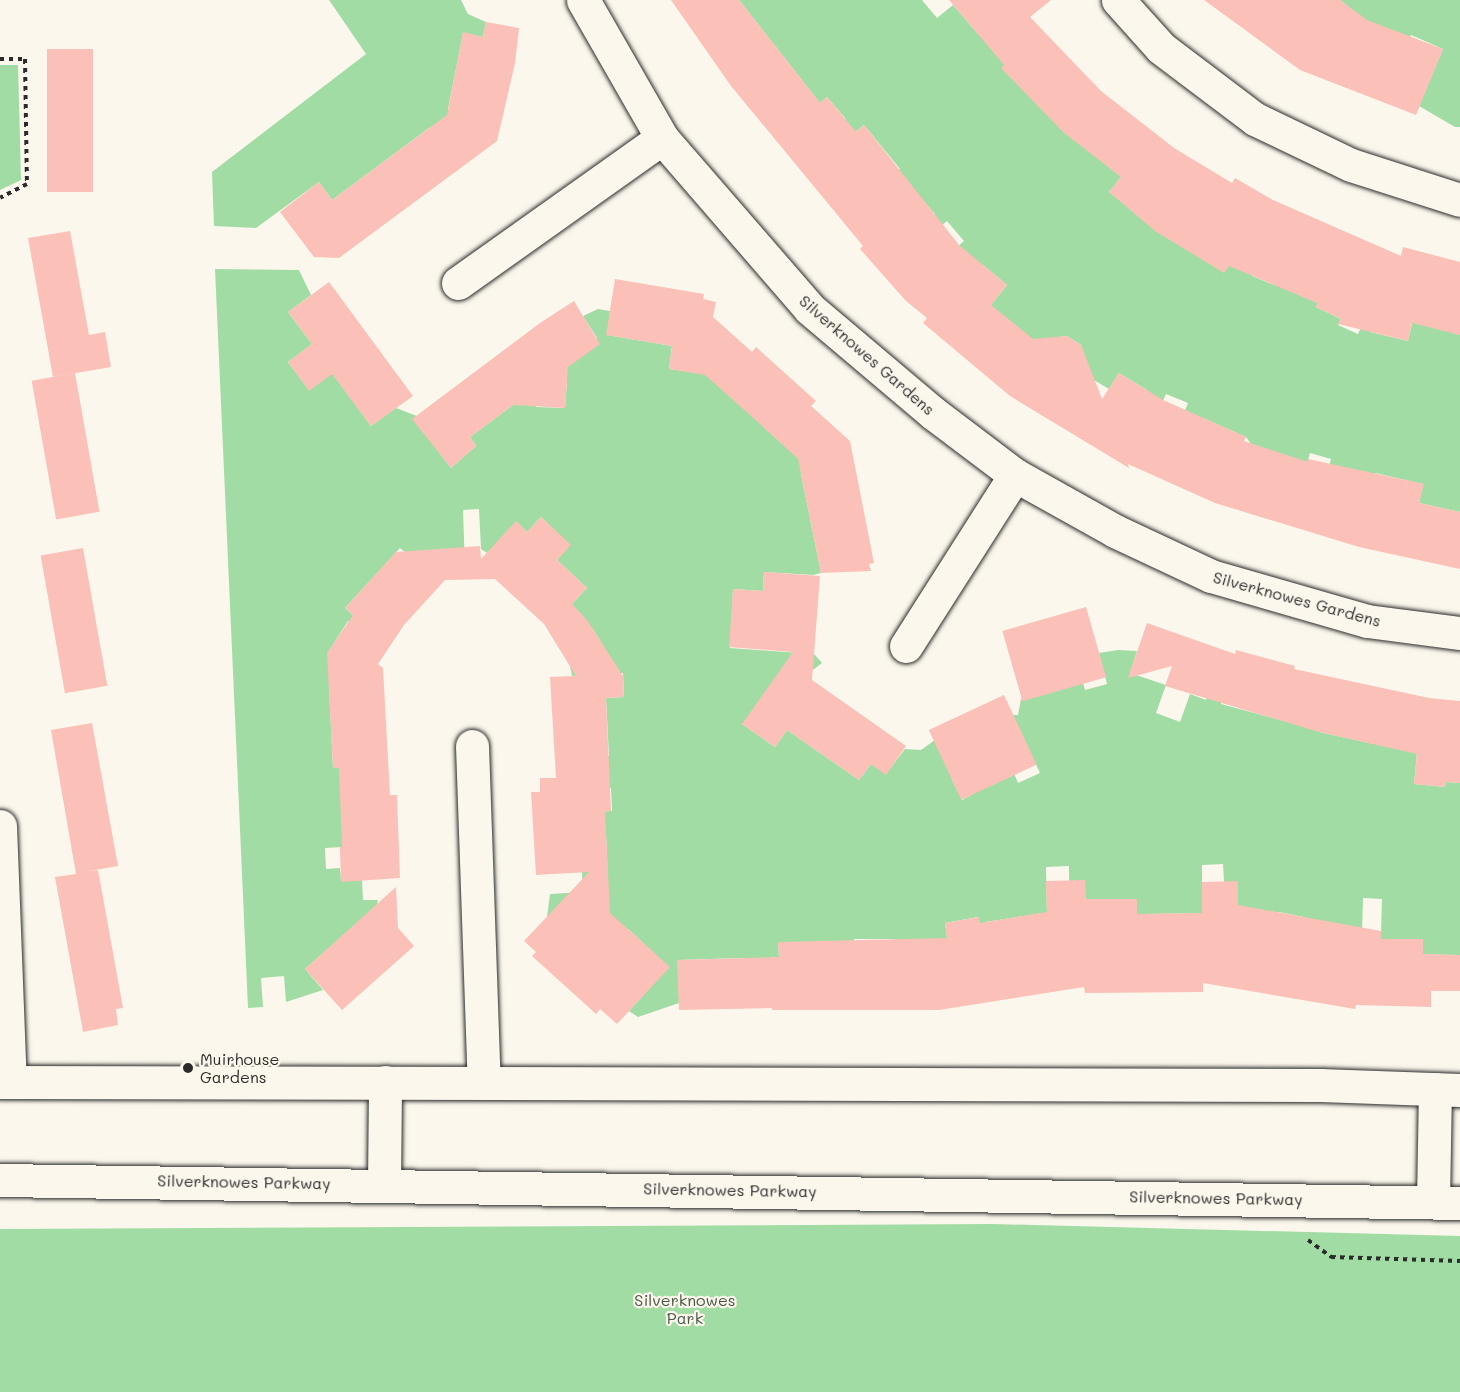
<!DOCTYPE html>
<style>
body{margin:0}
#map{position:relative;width:1460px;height:1392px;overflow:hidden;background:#fbf7ec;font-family:Mali,sans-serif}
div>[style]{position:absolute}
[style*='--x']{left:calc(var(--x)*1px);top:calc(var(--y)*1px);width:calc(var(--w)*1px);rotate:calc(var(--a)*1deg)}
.green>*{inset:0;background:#a0dca3}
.building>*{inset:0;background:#fbc0b7;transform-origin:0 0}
.path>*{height:4px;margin-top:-2px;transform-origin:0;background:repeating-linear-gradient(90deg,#2b2b2b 0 4.5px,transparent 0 9px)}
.roads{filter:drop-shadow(0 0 2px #2b2b2b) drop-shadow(0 0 2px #2b2b2b)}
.street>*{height:33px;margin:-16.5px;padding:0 16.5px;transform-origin:16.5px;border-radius:16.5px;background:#fbf7ec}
.secondary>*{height:33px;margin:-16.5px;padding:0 16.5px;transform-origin:16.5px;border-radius:16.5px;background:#fbf7ec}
.dots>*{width:16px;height:16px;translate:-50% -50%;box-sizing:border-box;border:3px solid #fbf7ec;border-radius:50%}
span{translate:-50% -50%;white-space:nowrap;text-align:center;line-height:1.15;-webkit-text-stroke:4.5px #fbf7ec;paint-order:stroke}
.street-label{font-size:16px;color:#2b2b2b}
.poi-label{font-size:16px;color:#2b2b2b}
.left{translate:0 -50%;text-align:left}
.park-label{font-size:16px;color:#485749}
</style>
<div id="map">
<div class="green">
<i style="clip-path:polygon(329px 0,461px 0,468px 14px,486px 22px,483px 37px,463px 33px,448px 109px,466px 112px,429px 128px,332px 200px,319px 182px,256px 228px,214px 226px,212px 172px,366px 54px)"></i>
<i style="clip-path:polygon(739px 0,922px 0,937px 18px,953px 5px,978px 34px,989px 25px,1007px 63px,1002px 68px,1121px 177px,1109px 192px,1122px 202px,1244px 240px,1252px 276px,1274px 285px,1324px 288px,1316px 307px,1341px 319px,1338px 325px,1358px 334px,1373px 299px,1370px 332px,1408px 341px,1415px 311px,1455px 321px,1453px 333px,1460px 335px,1460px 512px,1419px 503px,1423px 484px,1375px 473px,1370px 496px,1325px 480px,1331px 459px,1310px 453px,1304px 475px,1251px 444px,1246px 437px,1203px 418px,1179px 424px,1188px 403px,1166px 394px,1157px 414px,1147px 390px,1119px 373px,1109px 389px,1075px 369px,1084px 354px,1081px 345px,1067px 336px,1058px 337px,1040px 366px,991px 305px,1007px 285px,983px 265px,935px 266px,964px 241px,947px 221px,928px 237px,935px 214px,921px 198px,892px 176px,900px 169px,864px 125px,847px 139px,845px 118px,827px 97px,820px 103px)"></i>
<i style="clip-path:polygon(1340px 0,1460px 0,1460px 127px,1455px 127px,1419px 106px,1443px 49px,1411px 35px,1403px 54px,1347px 12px,1345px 4px)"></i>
<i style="clip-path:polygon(0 65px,18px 65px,21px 180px,0 190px)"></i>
<i style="clip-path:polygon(evenodd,215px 269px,299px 270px,311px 295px,288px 312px,312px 344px,288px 362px,309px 390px,332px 373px,371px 426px,396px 408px,430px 421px,438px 399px,459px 428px,435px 447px,451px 468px,476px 446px,470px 437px,532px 391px,535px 396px,536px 407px,565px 408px,567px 382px,560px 372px,579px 349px,597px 338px,583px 316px,598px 309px,610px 311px,607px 335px,672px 346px,669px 369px,691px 372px,697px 334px,803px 444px,801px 474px,821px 573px,813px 575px,764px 572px,763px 591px,733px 589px,730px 648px,814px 654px,822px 663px,742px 724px,775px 747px,787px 730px,859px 780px,871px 764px,886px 774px,905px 749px,921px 750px,939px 737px,958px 777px,952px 780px,962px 800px,1013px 771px,1018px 783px,1040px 773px,1013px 715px,1018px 715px,1021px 699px,1052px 691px,1048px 676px,1079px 668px,1085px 690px,1107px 684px,1099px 653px,1118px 650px,1137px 651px,1130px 673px,1166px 685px,1156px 713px,1180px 722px,1190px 694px,1206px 700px,1216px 671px,1229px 675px,1221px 704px,1303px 726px,1325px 704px,1319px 732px,1374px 744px,1421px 712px,1414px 784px,1446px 787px,1446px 782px,1460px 783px,1460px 955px,1394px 954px,1304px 917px,1279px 912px,1249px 926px,1224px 882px,1223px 864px,1202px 865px,1202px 913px,1148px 914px,1137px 928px,1137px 899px,1112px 899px,1084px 928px,1069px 881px,1069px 866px,1046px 867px,1047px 915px,1043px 913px,985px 922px,983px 945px,978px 917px,945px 923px,948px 945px,895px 971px,895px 939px,854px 939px,854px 957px,778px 943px,779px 957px,771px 957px,772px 982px,743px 958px,678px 960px,679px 1003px,638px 1017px,629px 1011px,641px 998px,653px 952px,628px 929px,608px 949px,547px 917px,550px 894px,583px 892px,582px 872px,590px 872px,591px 880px,608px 879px,606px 835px,590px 812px,612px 811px,611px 788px,575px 790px,588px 758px,609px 756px,606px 698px,624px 697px,623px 673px,572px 676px,570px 666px,603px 645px,592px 628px,574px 639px,572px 604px,587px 588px,557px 560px,570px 545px,541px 517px,527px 532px,517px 522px,487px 553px,481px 549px,479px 509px,463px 510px,465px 569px,431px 575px,400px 548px,345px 608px,375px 635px,373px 638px,348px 621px,327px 654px,366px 680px,329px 687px,333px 768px,365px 767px,342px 847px,325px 848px,326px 869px,340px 868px,341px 881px,362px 880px,363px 900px,378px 900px,377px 905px,305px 969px,323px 990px,286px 1002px,284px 976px,261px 978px,263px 1007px,248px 1008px,215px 269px,1363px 898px,1382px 899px,1381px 933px,1362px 932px,1363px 898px)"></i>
<i style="clip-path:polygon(993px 1224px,1460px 1236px,1460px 1392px,0 1392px,0 1229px)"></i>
</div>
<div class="building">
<i style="clip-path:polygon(671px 0,739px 0,820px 103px,827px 97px,856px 132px,864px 125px,959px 245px,1007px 285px,991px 305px,1033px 339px,1067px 336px,1081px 345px,1102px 399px,1119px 373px,1163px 400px,1246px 437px,1244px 441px,1308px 462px,1308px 459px,1424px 484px,1419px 503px,1460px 512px,1460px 569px,1359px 547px,1215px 503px,1128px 464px,1129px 468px,1010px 396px,923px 323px,927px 318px,906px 301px,860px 249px,863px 246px,731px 86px)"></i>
<i style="clip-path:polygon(949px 0,1051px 0,1030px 17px,1101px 91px,1174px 148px,1232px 183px,1235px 178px,1273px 200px,1401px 256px,1403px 247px,1460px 262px,1460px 335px,1412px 323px,1408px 341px,1338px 324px,1341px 319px,1316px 307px,1317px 303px,1229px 266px,1224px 273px,1155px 231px,1109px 192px,1121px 177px,1063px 132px,1001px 68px,1004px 65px)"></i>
<i style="clip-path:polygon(1204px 0,1340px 0,1367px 20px,1443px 49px,1416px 115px,1300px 70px)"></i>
<i style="clip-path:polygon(486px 22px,519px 28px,515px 63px,497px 141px,339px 258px,314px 257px,280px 212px,319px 182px,332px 200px,447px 115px,463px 32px,483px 37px)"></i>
<i style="left:47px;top:49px;width:46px;height:143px"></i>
<i style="clip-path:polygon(70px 231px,89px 335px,105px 332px,111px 367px,53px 377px,28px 238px)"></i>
<i style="clip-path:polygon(615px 279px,704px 294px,703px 299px,716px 302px,713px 317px,752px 352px,756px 347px,816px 401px,811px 406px,850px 441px,874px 563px,869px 564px,871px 571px,821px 573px,798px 459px,750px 415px,705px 375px,669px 369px,672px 346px,606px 335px)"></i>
<i style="clip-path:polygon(329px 282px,413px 396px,371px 426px,332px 374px,309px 391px,288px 362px,312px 344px,288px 312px)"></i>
<i style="clip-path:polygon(574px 301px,600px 344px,568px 367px,565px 408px,513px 405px,470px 437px,476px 446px,451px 468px,412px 419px,540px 323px)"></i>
<i style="left:75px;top:373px;width:141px;height:44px;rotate:80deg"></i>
<i style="clip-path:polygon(541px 517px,571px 545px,557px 560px,587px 588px,572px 604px,587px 620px,623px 676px,624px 697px,606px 698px,611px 811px,605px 811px,610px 913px,670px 967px,617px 1024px,600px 1009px,596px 1014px,532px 956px,536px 952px,524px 941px,589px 872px,536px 875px,531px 792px,540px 792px,540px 778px,556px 778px,550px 677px,576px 676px,544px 624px,495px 579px,445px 580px,404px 625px,378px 664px,383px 668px,390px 795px,397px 795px,400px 878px,341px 882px,340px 847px,342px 847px,339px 768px,333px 768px,327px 653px,353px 615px,345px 608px,396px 552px,480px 546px,481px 559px,516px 521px,527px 532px)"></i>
<i style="left:83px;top:548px;width:140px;height:43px;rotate:80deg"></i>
<i style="clip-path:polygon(764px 572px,820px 576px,812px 680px,906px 746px,886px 775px,871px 764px,859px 780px,787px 730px,775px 747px,742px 724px,793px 652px,729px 647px,733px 589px,763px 591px)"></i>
<i style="left:1086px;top:607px;width:73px;height:87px;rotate:74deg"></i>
<i style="clip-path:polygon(1147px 623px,1235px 654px,1236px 650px,1295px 666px,1294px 669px,1429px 698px,1460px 701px,1460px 783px,1446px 782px,1446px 787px,1414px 784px,1417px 754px,1319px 732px,1165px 686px,1172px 666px,1128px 678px)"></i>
<i style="left:1004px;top:695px;width:77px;height:83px;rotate:65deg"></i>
<i style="clip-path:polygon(92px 723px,118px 866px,84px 872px,98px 870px,123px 1008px,116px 1009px,118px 1025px,83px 1032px,55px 877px,76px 874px,51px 730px)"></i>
<i style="clip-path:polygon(1085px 880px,1086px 899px,1137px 899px,1137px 914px,1202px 913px,1202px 882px,1238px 881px,1238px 905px,1381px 931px,1381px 939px,1423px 939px,1423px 954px,1460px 955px,1460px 991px,1431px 991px,1431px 1007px,1356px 1005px,1355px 1009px,1203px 983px,1203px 992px,1085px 993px,1084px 987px,939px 1010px,772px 1010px,772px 1008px,679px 1010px,677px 960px,779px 957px,778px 942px,947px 938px,945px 923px,979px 917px,980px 923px,1047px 912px,1046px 881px)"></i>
<i style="clip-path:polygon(396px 887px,398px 928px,414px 946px,342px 1010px,305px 969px)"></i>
</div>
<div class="path">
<i style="--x:0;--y:59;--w:25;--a:0"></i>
<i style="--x:25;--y:59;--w:125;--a:89.1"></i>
<i style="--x:27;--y:184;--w:30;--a:153"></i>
<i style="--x:1308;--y:1240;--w:29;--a:36"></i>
<i style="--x:1331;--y:1257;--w:129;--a:1.8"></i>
</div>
<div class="roads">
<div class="street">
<i style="--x:583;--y:0;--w:159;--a:60.2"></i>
<i style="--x:662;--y:138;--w:226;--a:49.1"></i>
<i style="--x:810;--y:309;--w:161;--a:40.2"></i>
<i style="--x:933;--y:413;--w:103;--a:37.1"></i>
<i style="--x:1015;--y:475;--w:115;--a:29.2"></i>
<i style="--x:1115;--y:531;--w:106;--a:25.1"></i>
<i style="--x:1211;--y:576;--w:162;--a:16.1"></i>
<i style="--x:1367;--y:621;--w:94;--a:7.4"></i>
<i style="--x:1118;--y:0;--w:64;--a:48.1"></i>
<i style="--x:1161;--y:48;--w:118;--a:37.1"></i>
<i style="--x:1255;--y:119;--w:106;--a:25.6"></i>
<i style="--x:1351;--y:165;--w:114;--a:17.8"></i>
<i style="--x:458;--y:283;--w:250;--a:-35.4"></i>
<i style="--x:906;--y:646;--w:203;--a:-57.5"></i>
<i style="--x:472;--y:746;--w:337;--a:88"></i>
<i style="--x:0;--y:826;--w:256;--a:87.8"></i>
<i style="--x:384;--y:1184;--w:102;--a:-89.4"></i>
<i style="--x:1433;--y:1202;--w:113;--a:-89"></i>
</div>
<div class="secondary">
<i style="--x:0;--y:1082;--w:1320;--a:0.13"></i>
<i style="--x:1320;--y:1085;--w:140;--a:2"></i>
<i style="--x:0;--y:1180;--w:1460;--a:0.9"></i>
</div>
</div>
<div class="dots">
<i style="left:188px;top:1068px;background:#2b2b2b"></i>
</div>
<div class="street-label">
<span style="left:867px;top:355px;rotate:41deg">Silverknowes Gardens</span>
<span style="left:1297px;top:599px;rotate:15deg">Silverknowes Gardens</span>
<span style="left:244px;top:1182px;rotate:1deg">Silverknowes Parkway</span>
<span style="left:730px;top:1190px;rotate:1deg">Silverknowes Parkway</span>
<span style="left:1216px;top:1198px;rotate:1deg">Silverknowes Parkway</span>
</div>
<div class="poi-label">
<span class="left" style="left:200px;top:1068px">Muirhouse<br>Gardens</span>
</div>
<div class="park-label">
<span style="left:685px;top:1309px">Silverknowes<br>Park</span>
</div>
</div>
